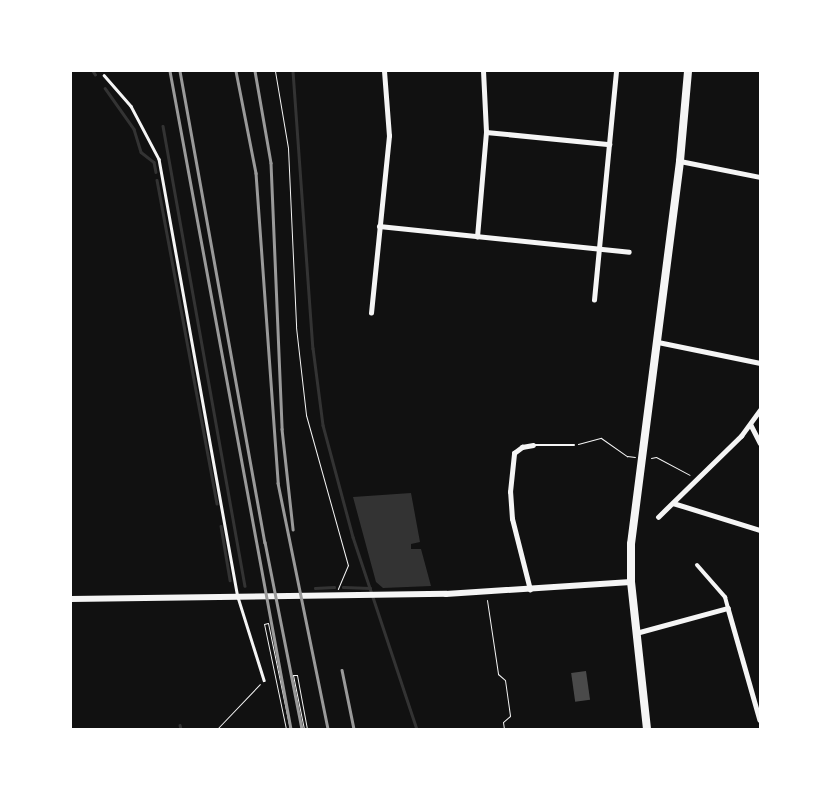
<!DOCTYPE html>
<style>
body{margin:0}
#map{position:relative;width:831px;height:800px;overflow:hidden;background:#111;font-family:"PT Sans",sans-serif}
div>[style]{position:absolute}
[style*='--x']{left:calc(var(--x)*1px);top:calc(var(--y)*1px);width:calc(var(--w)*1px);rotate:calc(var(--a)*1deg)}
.water>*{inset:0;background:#333}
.stream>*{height:2.5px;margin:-1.25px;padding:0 1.25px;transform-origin:1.25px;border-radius:1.25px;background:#333}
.building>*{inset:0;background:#4a4a4a;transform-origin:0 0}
.path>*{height:1px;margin:-0.5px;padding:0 0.5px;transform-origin:0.5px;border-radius:0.5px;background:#f5f5f5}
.service>*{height:2.5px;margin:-1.25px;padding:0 1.25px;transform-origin:1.25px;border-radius:1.25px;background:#f5f5f5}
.pedestrian>*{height:4px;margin:-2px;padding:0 2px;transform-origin:2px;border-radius:2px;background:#f5f5f5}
.minor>*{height:4.5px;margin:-2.25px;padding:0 2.25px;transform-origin:2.25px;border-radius:2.25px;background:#f5f5f5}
.tertiary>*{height:5.5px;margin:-2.75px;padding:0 2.75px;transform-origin:2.75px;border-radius:2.75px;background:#f5f5f5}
.primary>*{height:8px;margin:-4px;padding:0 4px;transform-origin:4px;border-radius:4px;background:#f5f5f5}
.rail>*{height:2.5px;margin:-1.25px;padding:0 1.25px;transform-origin:1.25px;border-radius:1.25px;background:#9a9a9a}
span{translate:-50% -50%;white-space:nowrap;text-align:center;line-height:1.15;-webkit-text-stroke:4px #fff;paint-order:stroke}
.frame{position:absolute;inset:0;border:72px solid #fff;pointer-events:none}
</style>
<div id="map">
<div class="water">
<i style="clip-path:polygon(411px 493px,420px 542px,411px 544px,411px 549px,421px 549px,431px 586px,383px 588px,376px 582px,353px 497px)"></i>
</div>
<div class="stream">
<i style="--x:93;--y:71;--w:4;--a:56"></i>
<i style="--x:293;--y:71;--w:278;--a:85.9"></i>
<i style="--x:313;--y:348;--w:78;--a:82.6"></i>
<i style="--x:323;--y:425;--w:116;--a:75"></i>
<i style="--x:353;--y:537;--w:202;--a:71.6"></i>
<i style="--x:105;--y:88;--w:50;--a:54.7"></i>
<i style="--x:134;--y:129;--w:24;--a:73"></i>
<i style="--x:141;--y:152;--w:16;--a:38"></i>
<i style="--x:154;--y:162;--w:10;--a:79"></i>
<i style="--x:163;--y:126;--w:467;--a:79.9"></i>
<i style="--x:157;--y:180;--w:329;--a:79.5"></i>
<i style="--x:221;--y:526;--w:55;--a:80.5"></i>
<i style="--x:343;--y:587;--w:27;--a:2"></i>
<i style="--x:315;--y:588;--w:19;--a:-3"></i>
<i style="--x:180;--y:725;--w:4;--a:76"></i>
</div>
<div class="building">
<i style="left:586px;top:671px;width:29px;height:15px;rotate:82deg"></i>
</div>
<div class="path">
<i style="--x:275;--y:71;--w:78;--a:80.4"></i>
<i style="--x:288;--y:148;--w:179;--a:87.4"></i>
<i style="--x:296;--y:327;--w:89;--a:83.5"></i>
<i style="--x:306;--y:415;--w:156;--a:74.4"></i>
<i style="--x:348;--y:565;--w:26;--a:113"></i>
<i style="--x:578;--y:444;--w:24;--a:-15"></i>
<i style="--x:601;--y:438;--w:32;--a:35"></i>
<i style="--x:627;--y:456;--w:8;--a:7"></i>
<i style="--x:651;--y:458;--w:5;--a:-11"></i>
<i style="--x:656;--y:457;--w:38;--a:28"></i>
<i style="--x:487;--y:600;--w:75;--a:81.5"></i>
<i style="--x:498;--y:674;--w:9;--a:41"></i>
<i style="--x:505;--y:680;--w:36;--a:82"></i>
<i style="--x:510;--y:716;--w:9;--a:139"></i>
<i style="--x:503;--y:722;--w:7;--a:82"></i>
<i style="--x:217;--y:729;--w:62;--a:-46.3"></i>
<i style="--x:286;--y:729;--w:107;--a:-101.8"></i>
<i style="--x:264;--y:624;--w:4;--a:-14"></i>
<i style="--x:268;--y:623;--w:108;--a:78.3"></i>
<i style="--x:304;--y:729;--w:55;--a:-101.5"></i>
<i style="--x:293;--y:675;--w:4;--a:0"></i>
<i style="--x:297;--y:675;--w:55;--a:79.5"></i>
</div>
<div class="service">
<i style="--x:104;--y:75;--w:41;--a:48.9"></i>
<i style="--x:131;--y:106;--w:60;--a:62.2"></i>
<i style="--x:159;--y:159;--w:445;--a:79.8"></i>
<i style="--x:238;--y:597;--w:87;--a:72.6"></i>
<i style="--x:533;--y:445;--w:41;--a:0"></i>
</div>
<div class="pedestrian">
<i style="--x:697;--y:565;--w:43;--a:48.8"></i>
<i style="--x:725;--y:597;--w:11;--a:75"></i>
</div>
<div class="minor">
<i style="--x:486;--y:132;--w:124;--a:5.6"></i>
<i style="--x:680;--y:161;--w:82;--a:11.3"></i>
<i style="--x:379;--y:226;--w:251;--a:5.9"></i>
<i style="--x:477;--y:237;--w:105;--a:-85.1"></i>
<i style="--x:486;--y:132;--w:61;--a:-92.8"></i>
<i style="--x:594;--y:300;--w:230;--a:-84.5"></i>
<i style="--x:371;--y:313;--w:178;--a:-84.2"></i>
<i style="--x:389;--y:136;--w:65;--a:-94.4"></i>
<i style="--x:658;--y:342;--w:104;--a:11.6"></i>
<i style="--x:751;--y:425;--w:20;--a:63"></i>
<i style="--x:673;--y:503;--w:91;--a:17.2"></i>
<i style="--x:658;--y:517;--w:116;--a:-44.3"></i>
<i style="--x:741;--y:436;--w:32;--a:-54"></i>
<i style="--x:530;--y:590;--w:73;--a:-104.2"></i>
<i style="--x:512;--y:519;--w:27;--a:-94"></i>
<i style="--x:510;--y:492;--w:39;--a:-84"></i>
<i style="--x:514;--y:453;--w:10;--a:-37"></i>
<i style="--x:522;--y:447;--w:11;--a:-10"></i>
<i style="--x:636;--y:633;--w:95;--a:-15.2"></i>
<i style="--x:728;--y:608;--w:116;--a:74.1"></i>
</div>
<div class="tertiary">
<i style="--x:71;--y:599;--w:375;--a:-0.8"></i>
<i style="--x:446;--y:594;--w:185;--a:-3.7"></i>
</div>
<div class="primary">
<i style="--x:647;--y:729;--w:148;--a:-96.2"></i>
<i style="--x:631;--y:582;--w:38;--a:-90"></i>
<i style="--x:631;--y:544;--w:386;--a:-82.7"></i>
<i style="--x:680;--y:161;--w:90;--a:-84.9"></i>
</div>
<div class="rail">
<i style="--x:170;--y:71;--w:669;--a:79.58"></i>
<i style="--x:180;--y:71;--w:479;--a:79.8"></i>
<i style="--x:265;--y:542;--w:191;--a:78.8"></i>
<i style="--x:236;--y:71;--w:104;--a:78.9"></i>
<i style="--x:256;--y:173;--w:311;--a:85.9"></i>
<i style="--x:278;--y:483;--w:251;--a:78.5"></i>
<i style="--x:255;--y:71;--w:93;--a:80.1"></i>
<i style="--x:271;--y:163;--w:266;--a:87.6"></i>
<i style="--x:282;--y:429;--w:101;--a:83.7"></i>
<i style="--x:342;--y:670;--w:60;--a:78.5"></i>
</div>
<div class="frame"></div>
</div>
